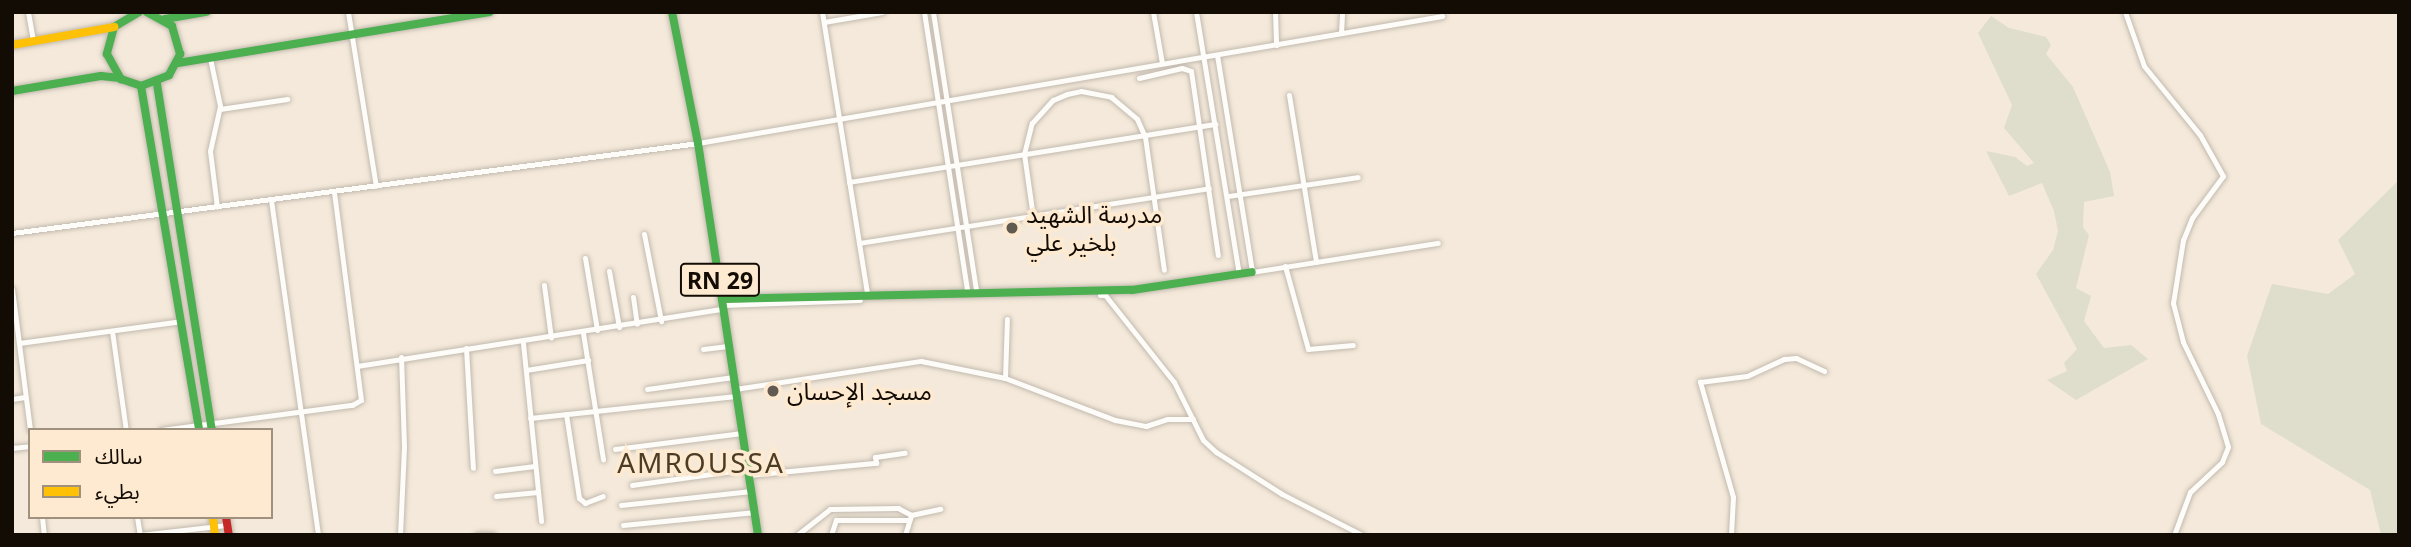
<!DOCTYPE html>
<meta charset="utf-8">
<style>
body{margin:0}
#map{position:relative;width:2411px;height:547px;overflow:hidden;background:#f4e9da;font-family:"Noto Sans","Noto Sans Arabic",sans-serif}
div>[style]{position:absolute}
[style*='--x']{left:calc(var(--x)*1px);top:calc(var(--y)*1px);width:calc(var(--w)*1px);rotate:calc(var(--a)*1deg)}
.green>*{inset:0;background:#dfdecc}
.roads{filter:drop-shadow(0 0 2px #c2baaf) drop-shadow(0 0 2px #c2baaf)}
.street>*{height:5px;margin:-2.5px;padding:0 2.5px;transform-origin:2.5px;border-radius:2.5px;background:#fdfcf9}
.fast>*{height:8px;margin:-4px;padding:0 4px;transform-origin:4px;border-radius:4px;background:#4caf50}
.slow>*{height:8px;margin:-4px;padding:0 4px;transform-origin:4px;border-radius:4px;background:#ffc107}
.jam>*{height:8px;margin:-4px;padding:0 4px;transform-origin:4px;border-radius:4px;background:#c62828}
.dots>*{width:19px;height:19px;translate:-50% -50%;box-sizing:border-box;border:4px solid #feead0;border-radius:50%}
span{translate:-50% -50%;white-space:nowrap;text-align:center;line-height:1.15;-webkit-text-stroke:7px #feead0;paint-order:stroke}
.shield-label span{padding:2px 5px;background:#feead0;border:2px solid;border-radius:5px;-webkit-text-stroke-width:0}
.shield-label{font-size:23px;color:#130c05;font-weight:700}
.poi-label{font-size:24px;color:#130c05}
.left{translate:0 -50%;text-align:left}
.quarter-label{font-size:28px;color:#4c3c26;letter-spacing:2px}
.frame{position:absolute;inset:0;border:14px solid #130c05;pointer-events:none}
.legend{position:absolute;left:28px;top:428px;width:245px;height:91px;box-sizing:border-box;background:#feead0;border:2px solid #a0917f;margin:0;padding:9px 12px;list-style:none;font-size:21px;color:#130c05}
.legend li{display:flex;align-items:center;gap:14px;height:35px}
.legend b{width:35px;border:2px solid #a0917f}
</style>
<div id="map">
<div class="green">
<i style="clip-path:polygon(1991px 16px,2009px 28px,2046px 37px,2051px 45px,2046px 54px,2073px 87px,2110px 172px,2114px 196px,2084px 202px,2083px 227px,2089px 235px,2076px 288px,2091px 296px,2084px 321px,2104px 348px,2131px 345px,2148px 359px,2076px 400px,2047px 380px,2067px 371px,2064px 363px,2077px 349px,2036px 274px,2053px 250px,2058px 231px,2054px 211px,2042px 183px,2009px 196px,1986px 151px,2015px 157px,2027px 166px,2034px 163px,2004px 128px,2012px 105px,1978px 33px)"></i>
<i style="clip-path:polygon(2399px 180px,2399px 535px,2381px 535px,2370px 490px,2261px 424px,2247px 356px,2272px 284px,2328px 294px,2355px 274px,2338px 240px)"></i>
</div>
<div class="roads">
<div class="street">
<i style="--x:28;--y:12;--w:29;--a:80"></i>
<i style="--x:348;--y:12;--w:176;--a:80.9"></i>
<i style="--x:822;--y:12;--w:286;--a:80.9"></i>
<i style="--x:924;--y:12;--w:282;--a:81.2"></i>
<i style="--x:933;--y:12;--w:282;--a:81.2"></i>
<i style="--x:1153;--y:12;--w:52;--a:80"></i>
<i style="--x:1196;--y:12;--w:266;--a:80.7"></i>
<i style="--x:1275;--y:12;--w:33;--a:88"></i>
<i style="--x:2125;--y:12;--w:57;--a:70.6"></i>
<i style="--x:2144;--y:66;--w:89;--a:50.9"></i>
<i style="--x:2200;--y:135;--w:47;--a:60.7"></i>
<i style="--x:2223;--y:176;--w:52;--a:126.4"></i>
<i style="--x:2192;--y:218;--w:24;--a:112"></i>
<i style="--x:2183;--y:240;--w:64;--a:99"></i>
<i style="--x:2173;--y:303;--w:40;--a:75.6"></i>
<i style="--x:2183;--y:342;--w:80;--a:64.1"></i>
<i style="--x:2218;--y:414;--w:34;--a:73"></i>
<i style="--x:2228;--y:447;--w:16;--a:112"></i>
<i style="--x:2222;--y:462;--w:44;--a:136.8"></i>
<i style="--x:2190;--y:492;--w:46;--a:110.4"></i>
<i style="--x:824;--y:22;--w:59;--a:-9.8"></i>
<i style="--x:1341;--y:33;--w:21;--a:-87"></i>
<i style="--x:1217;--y:55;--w:220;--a:80.8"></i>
<i style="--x:1252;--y:272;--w:188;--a:-8.9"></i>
<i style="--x:210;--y:58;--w:49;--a:78.2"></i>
<i style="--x:220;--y:106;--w:46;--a:102.5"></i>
<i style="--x:210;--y:151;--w:56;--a:82.9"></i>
<i style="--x:1139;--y:78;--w:44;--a:-13.1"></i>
<i style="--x:1182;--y:68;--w:9;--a:18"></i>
<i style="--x:1191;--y:71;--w:186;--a:81.7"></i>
<i style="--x:1289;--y:95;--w:169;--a:80.8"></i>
<i style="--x:220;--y:109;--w:68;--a:-8.5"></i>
<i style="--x:849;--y:182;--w:371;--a:-9"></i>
<i style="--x:1228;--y:196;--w:131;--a:-8.3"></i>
<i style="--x:271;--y:200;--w:338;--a:82"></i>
<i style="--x:1033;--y:217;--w:64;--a:-98.1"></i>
<i style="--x:1024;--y:154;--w:32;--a:-76"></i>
<i style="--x:1032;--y:123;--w:31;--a:-48"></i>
<i style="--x:1053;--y:100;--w:15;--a:-23"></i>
<i style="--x:1067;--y:94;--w:14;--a:-12"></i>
<i style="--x:1081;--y:91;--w:31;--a:11"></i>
<i style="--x:1111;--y:97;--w:34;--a:40"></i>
<i style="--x:1137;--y:119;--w:20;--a:66"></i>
<i style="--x:1145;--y:137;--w:134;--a:81.9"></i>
<i style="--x:12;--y:233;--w:692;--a:-7.47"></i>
<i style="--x:698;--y:143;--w:755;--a:-9.69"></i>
<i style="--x:644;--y:234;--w:89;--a:78.9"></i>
<i style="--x:859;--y:243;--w:354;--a:-8.9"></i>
<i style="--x:585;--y:258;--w:73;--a:80.5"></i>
<i style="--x:1285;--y:266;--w:86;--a:74.5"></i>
<i style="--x:1308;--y:349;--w:45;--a:-5.1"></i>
<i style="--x:609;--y:271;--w:57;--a:79.9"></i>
<i style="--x:544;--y:285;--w:53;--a:82.5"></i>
<i style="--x:12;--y:289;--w:142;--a:82.7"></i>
<i style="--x:1100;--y:295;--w:5;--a:0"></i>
<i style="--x:1105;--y:295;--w:111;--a:51.6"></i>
<i style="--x:1174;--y:382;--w:65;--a:63.4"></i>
<i style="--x:1203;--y:440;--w:18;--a:43"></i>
<i style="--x:1216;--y:452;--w:78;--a:32.5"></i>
<i style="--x:1282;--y:494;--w:90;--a:27.1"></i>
<i style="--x:633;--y:297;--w:27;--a:82"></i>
<i style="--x:722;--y:305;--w:138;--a:-2.1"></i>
<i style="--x:112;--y:331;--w:100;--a:82"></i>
<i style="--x:583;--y:333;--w:128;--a:81"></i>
<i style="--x:19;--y:343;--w:163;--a:-7.7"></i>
<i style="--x:523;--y:343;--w:179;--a:84.2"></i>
<i style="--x:466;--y:348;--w:120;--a:86.7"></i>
<i style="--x:703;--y:349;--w:25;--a:-7"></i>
<i style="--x:357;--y:366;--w:370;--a:-8.9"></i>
<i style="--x:526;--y:370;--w:63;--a:-9.2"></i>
<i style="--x:1005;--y:378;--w:59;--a:-88.1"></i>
<i style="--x:647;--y:389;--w:87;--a:-7.9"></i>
<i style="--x:735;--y:389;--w:188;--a:-8.6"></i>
<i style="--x:921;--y:361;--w:86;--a:11.4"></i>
<i style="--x:1005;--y:378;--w:118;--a:20.9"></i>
<i style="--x:1115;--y:420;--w:32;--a:11"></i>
<i style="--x:1146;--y:426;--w:22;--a:-18"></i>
<i style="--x:1167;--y:419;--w:26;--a:0"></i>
<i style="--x:12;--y:399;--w:13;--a:-9"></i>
<i style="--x:566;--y:414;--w:85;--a:81.2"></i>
<i style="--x:579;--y:498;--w:8;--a:40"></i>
<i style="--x:585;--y:503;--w:19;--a:-21"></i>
<i style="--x:530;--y:418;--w:207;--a:-6.1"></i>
<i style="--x:161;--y:430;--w:193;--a:-7.5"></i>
<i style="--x:352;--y:405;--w:10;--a:-29"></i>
<i style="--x:361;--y:400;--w:210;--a:-97.4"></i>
<i style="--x:12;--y:448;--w:18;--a:-6"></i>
<i style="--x:615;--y:449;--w:128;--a:-7.2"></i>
<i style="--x:495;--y:471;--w:40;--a:-7.1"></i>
<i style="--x:748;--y:475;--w:129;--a:-5.4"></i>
<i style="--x:876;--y:463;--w:6;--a:-99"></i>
<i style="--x:875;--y:457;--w:30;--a:-8"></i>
<i style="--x:632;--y:485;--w:116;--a:-7.9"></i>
<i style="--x:496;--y:496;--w:42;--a:-5.4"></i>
<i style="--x:621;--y:505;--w:131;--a:-6.1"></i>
<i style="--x:42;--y:517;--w:18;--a:84"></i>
<i style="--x:137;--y:517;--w:18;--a:81"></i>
<i style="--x:623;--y:525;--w:133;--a:-5.6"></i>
<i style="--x:140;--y:535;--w:88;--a:-6.6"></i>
<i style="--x:400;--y:535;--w:89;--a:-87.4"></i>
<i style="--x:404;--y:446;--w:89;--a:-91.9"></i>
<i style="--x:477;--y:535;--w:16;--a:0"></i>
<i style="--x:797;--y:535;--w:42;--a:-38.2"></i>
<i style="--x:830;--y:509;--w:68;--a:-0.8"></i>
<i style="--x:898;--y:508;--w:15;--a:28"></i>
<i style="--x:831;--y:535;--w:16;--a:-72"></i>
<i style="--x:836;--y:520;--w:71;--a:0"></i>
<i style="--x:905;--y:535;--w:21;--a:-73"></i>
<i style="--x:911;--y:515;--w:30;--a:-12"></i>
<i style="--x:1731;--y:535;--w:38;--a:-87"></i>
<i style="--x:1733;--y:497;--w:120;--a:-106"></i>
<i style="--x:1700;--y:382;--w:47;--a:-7.3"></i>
<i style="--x:1747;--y:376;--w:41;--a:-24.7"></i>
<i style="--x:1784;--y:359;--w:12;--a:-5"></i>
<i style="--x:1796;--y:358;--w:31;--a:25"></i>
</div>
<div class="fast">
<i style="--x:139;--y:12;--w:29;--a:149"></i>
<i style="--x:114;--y:27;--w:28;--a:105"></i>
<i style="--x:107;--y:54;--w:29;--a:61"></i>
<i style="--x:121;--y:79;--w:21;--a:19"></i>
<i style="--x:141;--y:86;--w:30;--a:-21"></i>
<i style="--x:169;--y:75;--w:24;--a:-62"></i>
<i style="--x:180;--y:54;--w:29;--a:-106"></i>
<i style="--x:172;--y:26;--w:29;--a:-151"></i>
<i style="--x:672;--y:12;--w:134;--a:78.8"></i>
<i style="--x:698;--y:143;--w:397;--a:81.3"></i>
<i style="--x:165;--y:19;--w:42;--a:-9.7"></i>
<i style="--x:178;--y:63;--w:316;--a:-9.3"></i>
<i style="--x:157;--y:84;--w:350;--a:81"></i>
<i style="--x:141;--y:86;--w:349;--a:80.4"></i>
<i style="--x:12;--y:91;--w:90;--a:-9.6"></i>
<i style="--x:101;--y:76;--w:19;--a:6"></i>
<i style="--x:722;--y:299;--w:410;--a:-1.3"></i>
<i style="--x:1132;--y:290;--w:121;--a:-8.5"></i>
</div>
<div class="slow">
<i style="--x:12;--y:45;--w:104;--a:-10"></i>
<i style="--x:213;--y:517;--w:18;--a:84"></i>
</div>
<div class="jam">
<i style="--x:226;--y:517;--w:18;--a:81"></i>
</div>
</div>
<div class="dots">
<i style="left:1012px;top:228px;background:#625950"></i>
<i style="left:773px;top:391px;background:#625950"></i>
</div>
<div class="shield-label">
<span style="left:720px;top:280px">RN 29</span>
</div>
<div class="poi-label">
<span class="left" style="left:1026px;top:228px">مدرسة الشهيد<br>بلخير علي</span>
<span class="left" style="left:787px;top:391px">مسجد الإحسان</span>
</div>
<div class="quarter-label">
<span style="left:701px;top:462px">AMROUSSA</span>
</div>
<div class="frame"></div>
<ul class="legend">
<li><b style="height:9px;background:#4caf50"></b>سالك</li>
<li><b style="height:9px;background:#ffc107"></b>بطيء</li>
</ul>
</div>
